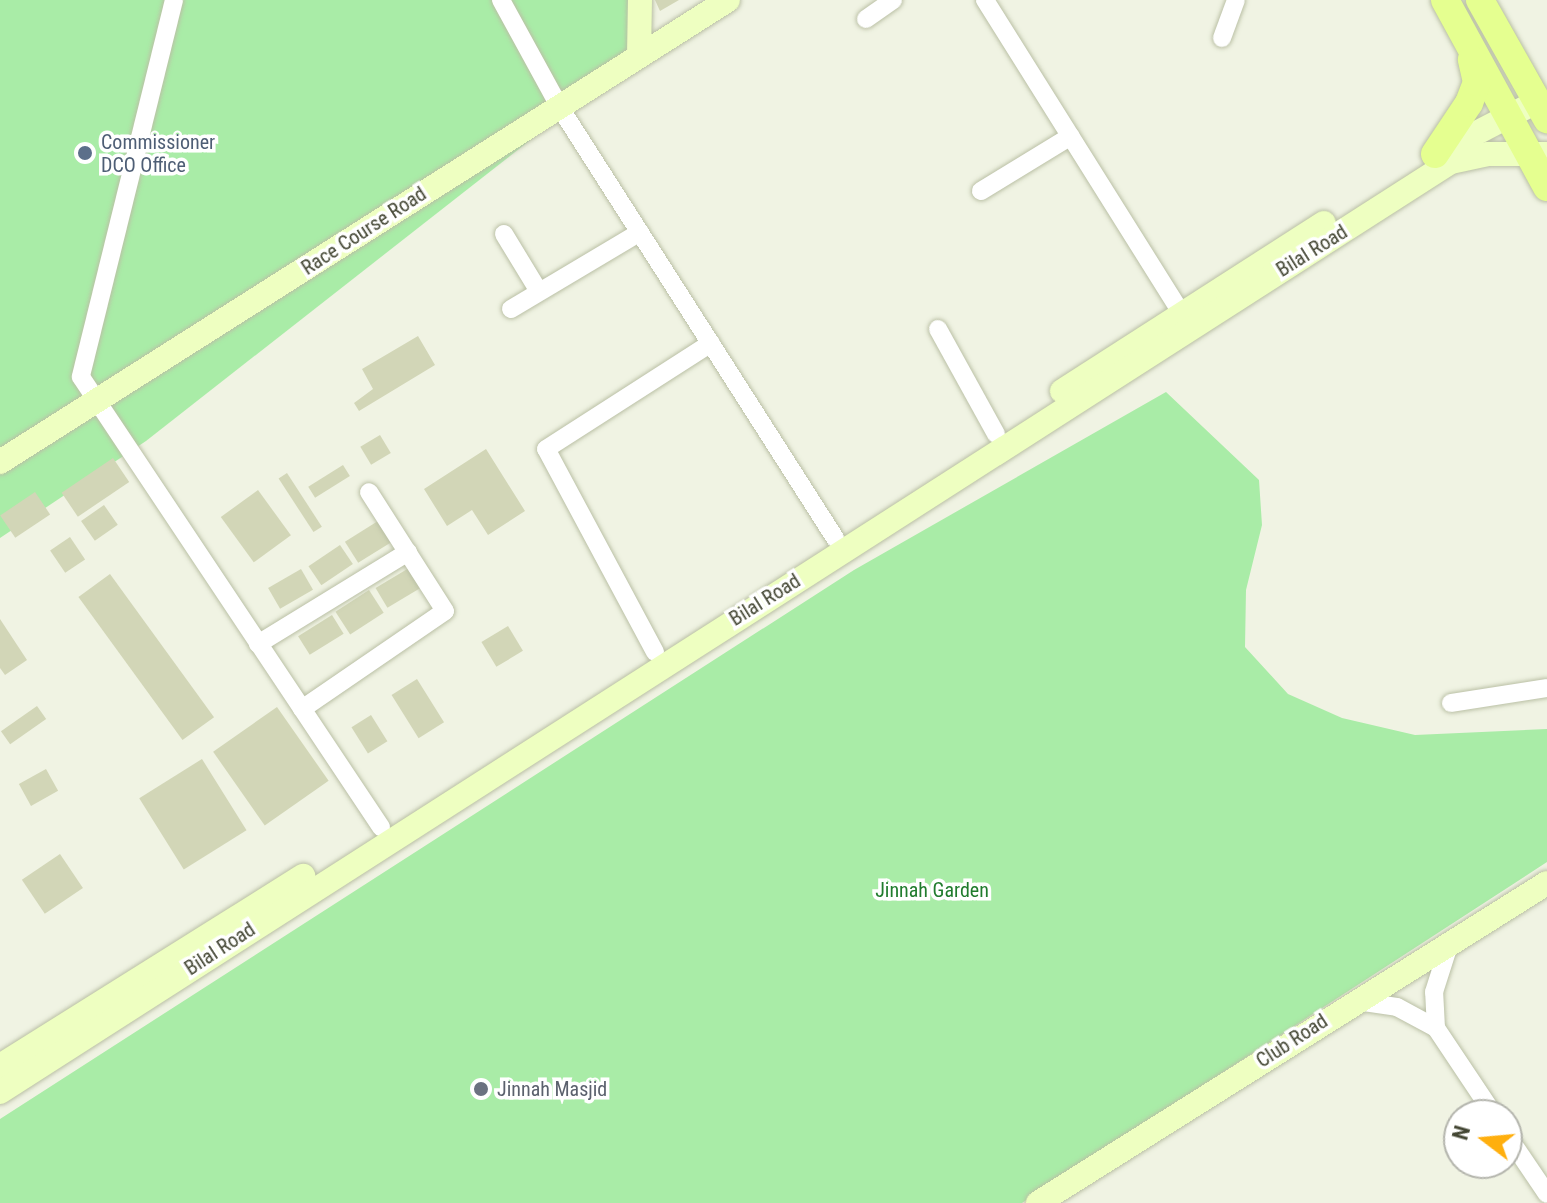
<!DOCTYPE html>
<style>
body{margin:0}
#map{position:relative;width:1547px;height:1203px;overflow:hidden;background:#f0f3e3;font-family:"Roboto Condensed",sans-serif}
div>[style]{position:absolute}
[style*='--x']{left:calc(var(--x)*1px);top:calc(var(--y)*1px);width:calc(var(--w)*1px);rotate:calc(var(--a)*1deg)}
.green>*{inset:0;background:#a9eca7}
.building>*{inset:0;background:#d2d6b7;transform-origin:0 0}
.roads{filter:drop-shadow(0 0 2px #bac0a5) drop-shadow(0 0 2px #bac0a5)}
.street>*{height:18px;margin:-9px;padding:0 9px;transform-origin:9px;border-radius:9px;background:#fff}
.secondary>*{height:24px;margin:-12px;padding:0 12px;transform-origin:12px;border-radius:12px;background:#eeffc1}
.primary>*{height:28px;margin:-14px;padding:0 14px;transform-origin:14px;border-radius:14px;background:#e5ff90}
.dots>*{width:22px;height:22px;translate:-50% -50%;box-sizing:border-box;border:4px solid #fff;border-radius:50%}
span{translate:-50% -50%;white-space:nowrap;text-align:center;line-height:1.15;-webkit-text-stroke:7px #fff;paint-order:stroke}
.service-label{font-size:20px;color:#4e5e75}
.left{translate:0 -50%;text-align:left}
.street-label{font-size:20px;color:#434633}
.park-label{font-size:20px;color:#217c2e}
.worship-label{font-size:20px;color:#5b616d}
.north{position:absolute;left:1443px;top:1099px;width:80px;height:80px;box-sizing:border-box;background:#fff;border:2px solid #b4b5ad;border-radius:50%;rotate:286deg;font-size:22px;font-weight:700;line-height:32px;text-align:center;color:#434633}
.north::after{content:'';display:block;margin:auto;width:28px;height:36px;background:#ffaf0e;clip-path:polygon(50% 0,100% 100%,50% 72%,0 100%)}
</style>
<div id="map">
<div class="green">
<i style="clip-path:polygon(0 0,639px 0,639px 55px,146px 441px,0 538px)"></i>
<i style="clip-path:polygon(1166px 392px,1259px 480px,1262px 525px,1246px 590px,1245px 647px,1288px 694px,1342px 718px,1415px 735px,1547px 729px,1547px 862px,1022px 1203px,0 1203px,0 1119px,854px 570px)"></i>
</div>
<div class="building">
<i style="clip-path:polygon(655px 0,679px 0,660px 11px)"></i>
<i style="clip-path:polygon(418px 336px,435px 365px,359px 411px,354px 403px,373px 389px,362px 369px)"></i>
<i style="left:380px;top:435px;width:21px;height:23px;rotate:59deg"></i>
<i style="clip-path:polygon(486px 449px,525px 511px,488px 535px,472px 510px,447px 526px,424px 489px)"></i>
<i style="left:113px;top:458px;width:29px;height:62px;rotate:56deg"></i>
<i style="left:343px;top:465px;width:13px;height:41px;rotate:58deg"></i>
<i style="left:287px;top:473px;width:64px;height:10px;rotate:57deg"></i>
<i style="left:258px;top:490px;width:56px;height:46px;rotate:54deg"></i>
<i style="left:35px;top:492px;width:27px;height:42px;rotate:56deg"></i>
<i style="left:104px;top:505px;width:24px;height:28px;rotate:55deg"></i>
<i style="left:378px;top:521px;width:25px;height:39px;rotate:58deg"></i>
<i style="left:70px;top:537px;width:27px;height:24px;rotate:56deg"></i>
<i style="left:340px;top:545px;width:23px;height:38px;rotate:56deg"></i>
<i style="left:409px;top:568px;width:23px;height:39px;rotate:59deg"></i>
<i style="left:301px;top:569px;width:24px;height:38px;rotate:60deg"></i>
<i style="left:110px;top:574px;width:177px;height:39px;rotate:54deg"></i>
<i style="left:369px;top:590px;width:27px;height:40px;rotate:57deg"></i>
<i style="left:332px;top:615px;width:22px;height:40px;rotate:58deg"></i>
<i style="clip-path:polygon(0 619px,27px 660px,5px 675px,0 668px)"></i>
<i style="left:508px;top:626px;width:29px;height:31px;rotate:59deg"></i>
<i style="left:417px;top:679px;width:51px;height:30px;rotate:58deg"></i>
<i style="left:37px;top:706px;width:16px;height:44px;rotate:55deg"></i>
<i style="left:277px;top:707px;width:90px;height:78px;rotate:55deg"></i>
<i style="left:371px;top:715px;width:31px;height:23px;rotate:58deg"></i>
<i style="left:202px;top:759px;width:84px;height:74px;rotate:58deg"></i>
<i style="left:46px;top:769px;width:25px;height:31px;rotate:61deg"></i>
<i style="left:60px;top:854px;width:41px;height:46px;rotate:56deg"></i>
</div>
<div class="roads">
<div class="street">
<i style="--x:174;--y:0;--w:388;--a:103.9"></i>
<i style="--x:81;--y:377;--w:541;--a:56.31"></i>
<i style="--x:501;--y:0;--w:121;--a:61.3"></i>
<i style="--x:559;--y:106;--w:513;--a:57.43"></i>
<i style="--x:985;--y:0;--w:368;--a:57.9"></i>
<i style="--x:866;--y:19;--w:33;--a:-35"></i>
<i style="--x:1222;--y:38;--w:40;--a:-69.8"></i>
<i style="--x:981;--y:191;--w:105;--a:-31.4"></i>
<i style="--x:504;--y:234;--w:66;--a:58.7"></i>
<i style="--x:511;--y:309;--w:150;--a:-30.8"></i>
<i style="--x:938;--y:329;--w:120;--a:61.1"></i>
<i style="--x:258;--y:644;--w:176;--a:-31.5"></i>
<i style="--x:655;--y:652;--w:230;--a:-118.2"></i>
<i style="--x:546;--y:449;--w:196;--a:-32.7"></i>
<i style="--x:1451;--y:703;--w:97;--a:-8.9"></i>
<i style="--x:302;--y:709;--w:173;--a:-34.4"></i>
<i style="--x:445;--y:611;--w:141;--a:-122.6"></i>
<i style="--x:1357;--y:1001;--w:40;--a:8.5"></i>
<i style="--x:1397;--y:1007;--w:44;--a:28.3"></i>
<i style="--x:1436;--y:1028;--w:105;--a:56.3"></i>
<i style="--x:1436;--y:1028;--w:36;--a:-93"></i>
<i style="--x:1434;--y:992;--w:52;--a:-72.3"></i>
<i style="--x:1507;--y:1135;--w:71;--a:55.9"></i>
</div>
<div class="secondary">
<i style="--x:639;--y:56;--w:56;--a:-89"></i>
<i style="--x:1434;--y:155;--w:117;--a:-27.4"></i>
<i style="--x:1062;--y:391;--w:311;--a:-32.7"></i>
<i style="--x:0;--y:462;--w:862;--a:-32.4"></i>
<i style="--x:0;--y:1066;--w:358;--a:-32.1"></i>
<i style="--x:0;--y:1092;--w:1723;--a:-32.66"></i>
<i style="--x:1451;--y:162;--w:38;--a:-12"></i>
<i style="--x:1488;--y:154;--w:59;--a:0"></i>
<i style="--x:1038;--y:1203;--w:601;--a:-32.16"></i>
</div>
<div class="primary">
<i style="--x:1445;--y:0;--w:213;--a:61.4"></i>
<i style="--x:1480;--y:0;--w:137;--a:60.6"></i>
<i style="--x:1435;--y:154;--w:61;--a:-56.3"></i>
<i style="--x:1469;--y:103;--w:22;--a:-69"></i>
<i style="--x:1477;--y:82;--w:23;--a:-103"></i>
</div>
</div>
<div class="dots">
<i style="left:85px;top:153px;background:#5c6f8a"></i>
<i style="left:481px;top:1089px;background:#6b7280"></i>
</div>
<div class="service-label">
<span class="left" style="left:101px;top:154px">Commissioner<br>DCO Office</span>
</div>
<div class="street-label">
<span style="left:364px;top:231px;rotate:-33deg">Race Course Road</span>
<span style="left:1312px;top:251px;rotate:-32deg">Bilal Road</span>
<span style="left:765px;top:600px;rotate:-32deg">Bilal Road</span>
<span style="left:220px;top:949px;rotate:-33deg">Bilal Road</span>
<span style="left:1292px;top:1041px;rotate:-33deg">Club Road</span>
</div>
<div class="park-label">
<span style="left:932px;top:890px">Jinnah Garden</span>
</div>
<div class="worship-label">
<span class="left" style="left:497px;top:1089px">Jinnah Masjid</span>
</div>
<div class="north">N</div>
</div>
